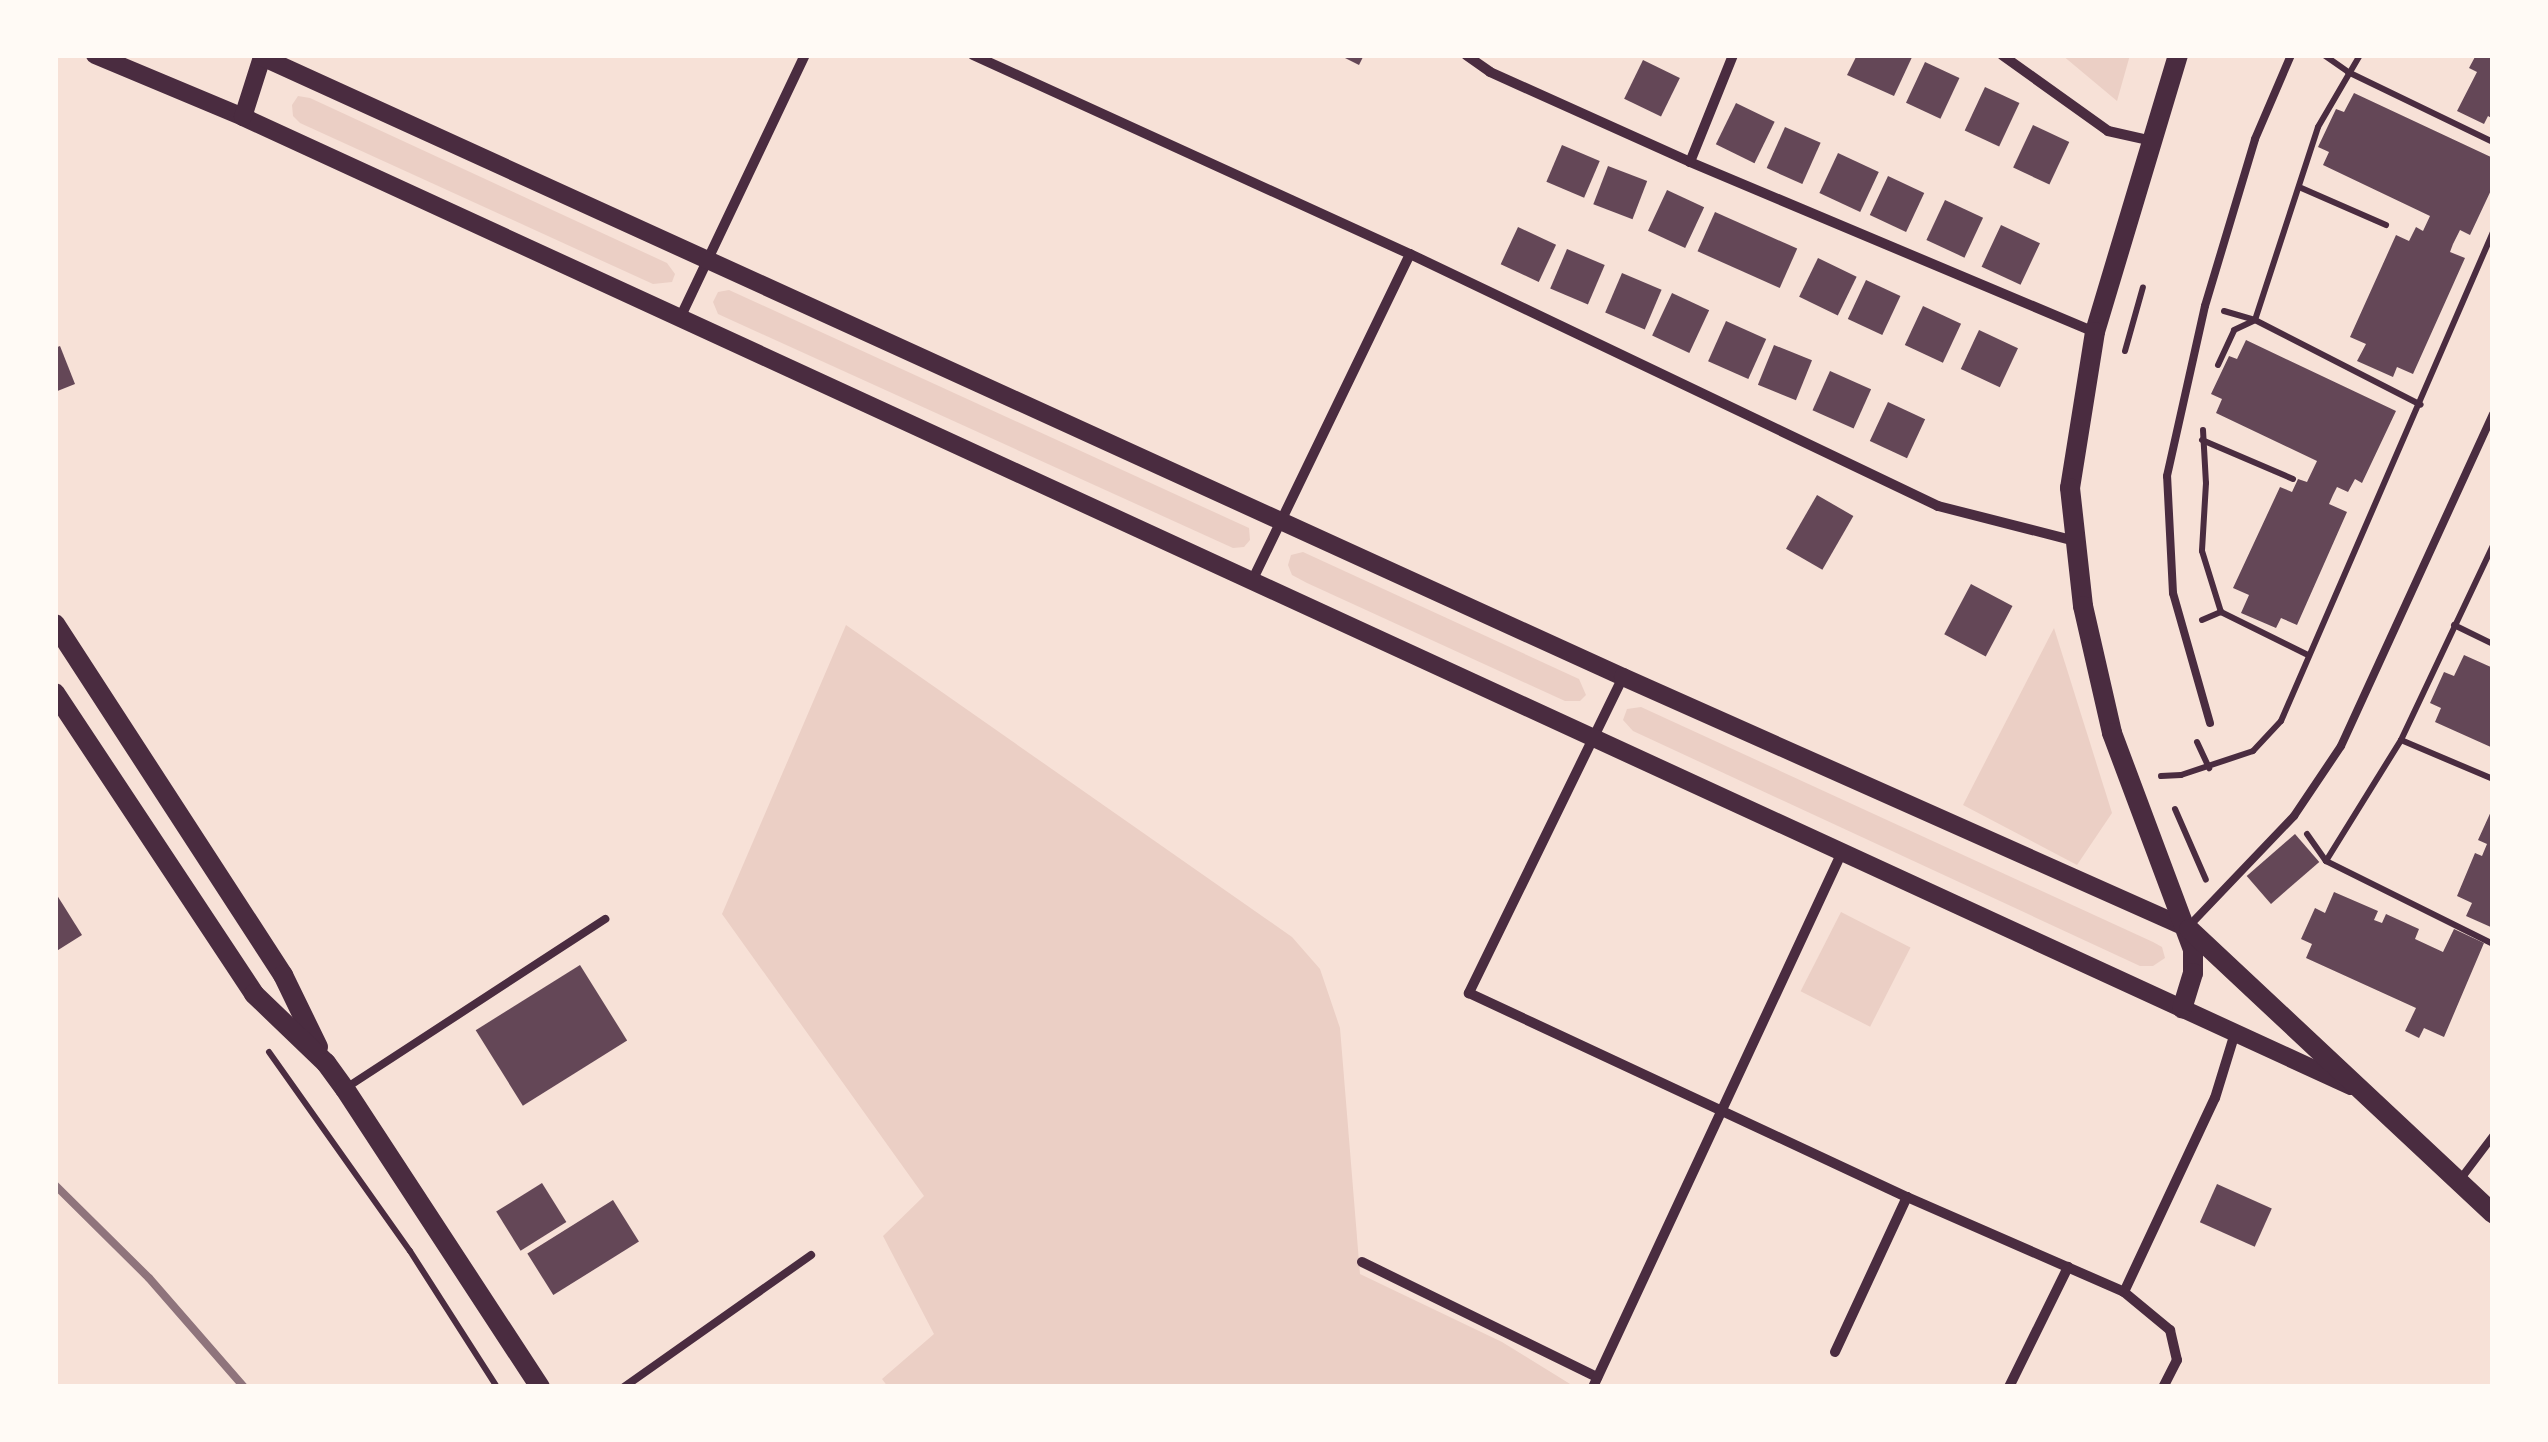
<!DOCTYPE html>
<style>
body{margin:0}
#map{position:relative;width:2548px;height:1442px;overflow:hidden;background:#f7e1d7;font-family:Signika,sans-serif}
div>[style]{position:absolute}
[style*='--x']{left:calc(var(--x)*1px);top:calc(var(--y)*1px);width:calc(var(--w)*1px);rotate:calc(var(--a)*1deg)}
.green>*{inset:0;background:#ebcfc5;transform-origin:0 0}
.building>*{inset:0;background:#644757;transform-origin:0 0}
.path>*{height:6px;margin:-3px;padding:0 3px;transform-origin:3px;border-radius:3px;background:#4a2c40}
.service>*{height:8px;margin:-4px;padding:0 4px;transform-origin:4px;border-radius:4px;background:#4a2c40}
.minor>*{height:10px;margin:-5px;padding:0 5px;transform-origin:5px;border-radius:5px;background:#4a2c40}
.tertiary>*{height:18px;margin:-9px;padding:0 9px;transform-origin:9px;border-radius:9px;background:#4a2c40}
.secondary>*{height:20px;margin:-10px;padding:0 10px;transform-origin:10px;border-radius:10px;background:#4a2c40}
.rail>*{height:8px;margin:-4px;padding:0 4px;transform-origin:4px;border-radius:4px;background:#8f747c}
span{translate:-50% -50%;white-space:nowrap;text-align:center;line-height:1.15;-webkit-text-stroke:8px #fffaf5;paint-order:stroke}
.frame{position:absolute;inset:0;border:58px solid #fffaf5;pointer-events:none}
</style>
<div id="map">
<div class="green">
<i style="clip-path:polygon(2062px 55px,2130px 55px,2117px 101px)"></i>
<i style="clip-path:polygon(298px 96px,310px 98px,667px 263px,675px 274px,672px 282px,653px 284px,300px 123px,293px 116px,292px 105px)"></i>
<i style="clip-path:polygon(729px 290px,1249px 528px,1250px 540px,1244px 547px,1233px 548px,718px 314px,713px 302px,718px 292px)"></i>
<i style="clip-path:polygon(1303px 552px,1579px 679px,1586px 695px,1580px 701px,1565px 701px,1307px 583px,1292px 575px,1288px 565px,1291px 555px)"></i>
<i style="clip-path:polygon(846px 625px,1292px 937px,1320px 969px,1340px 1028px,1360px 1274px,1502px 1342px,1575px 1387px,888px 1387px,882px 1379px,934px 1334px,883px 1236px,924px 1196px,722px 914px)"></i>
<i style="clip-path:polygon(2054px 628px,2112px 813px,2077px 865px,1963px 805px)"></i>
<i style="clip-path:polygon(1641px 707px,2153px 942px,2162px 947px,2165px 958px,2153px 966px,2140px 966px,1633px 731px,1623px 720px,1627px 709px)"></i>
<i style="left:1841px;top:912px;width:78px;height:89px;rotate:27deg"></i>
</div>
<div class="building">
<i style="clip-path:polygon(1339px 55px,1364px 55px,1359px 65px)"></i>
<i style="clip-path:polygon(1857px 55px,1913px 55px,1894px 96px,1847px 75px)"></i>
<i style="clip-path:polygon(2476px 55px,2493px 55px,2493px 119px,2488px 116px,2484px 124px,2457px 111px,2477px 72px,2469px 68px)"></i>
<i style="left:1643px;top:60px;width:41px;height:43px;rotate:26deg"></i>
<i style="left:1925px;top:62px;width:38px;height:45px;rotate:25deg"></i>
<i style="left:1985px;top:87px;width:38px;height:48px;rotate:25deg"></i>
<i style="clip-path:polygon(2354px 93px,2493px 158px,2493px 186px,2470px 235px,2460px 230px,2453px 244px,2450px 252px,2465px 258px,2413px 374px,2397px 367px,2393px 377px,2357px 361px,2366px 344px,2350px 337px,2396px 235px,2409px 241px,2416px 227px,2423px 231px,2430px 216px,2323px 165px,2329px 152px,2318px 147px,2336px 109px,2344px 112px)"></i>
<i style="left:1736px;top:103px;width:43px;height:46px;rotate:26deg"></i>
<i style="left:2033px;top:125px;width:40px;height:47px;rotate:25deg"></i>
<i style="left:1785px;top:127px;width:39px;height:45px;rotate:24deg"></i>
<i style="left:1562px;top:145px;width:41px;height:40px;rotate:23deg"></i>
<i style="left:1838px;top:153px;width:45px;height:44px;rotate:25deg"></i>
<i style="left:1608px;top:166px;width:42px;height:41px;rotate:21deg"></i>
<i style="left:1888px;top:176px;width:40px;height:43px;rotate:25deg"></i>
<i style="left:1667px;top:190px;width:41px;height:45px;rotate:25deg"></i>
<i style="left:1945px;top:200px;width:42px;height:44px;rotate:25deg"></i>
<i style="left:1715px;top:212px;width:90px;height:43px;rotate:24deg"></i>
<i style="left:2001px;top:225px;width:43px;height:46px;rotate:25deg"></i>
<i style="left:1518px;top:227px;width:42px;height:41px;rotate:25deg"></i>
<i style="left:1567px;top:249px;width:41px;height:43px;rotate:23deg"></i>
<i style="left:1818px;top:258px;width:43px;height:43px;rotate:26deg"></i>
<i style="left:1622px;top:273px;width:43px;height:43px;rotate:23deg"></i>
<i style="left:1866px;top:280px;width:38px;height:43px;rotate:25deg"></i>
<i style="left:1672px;top:293px;width:41px;height:47px;rotate:25deg"></i>
<i style="left:1923px;top:306px;width:42px;height:43px;rotate:25deg"></i>
<i style="left:1726px;top:321px;width:44px;height:44px;rotate:24deg"></i>
<i style="left:1979px;top:330px;width:43px;height:43px;rotate:25deg"></i>
<i style="clip-path:polygon(2246px 340px,2396px 411px,2362px 483px,2355px 479px,2348px 492px,2337px 487px,2333px 495px,2329px 504px,2347px 512px,2297px 625px,2281px 618px,2276px 628px,2241px 613px,2249px 595px,2233px 588px,2280px 487px,2292px 492px,2298px 479px,2307px 482px,2317px 461px,2216px 413px,2222px 399px,2211px 394px,2229px 356px,2237px 359px)"></i>
<i style="left:1774px;top:345px;width:41px;height:43px;rotate:22deg"></i>
<i style="clip-path:polygon(60px 346px,75px 384px,55px 392px,55px 348px)"></i>
<i style="left:1830px;top:371px;width:45px;height:43px;rotate:24deg"></i>
<i style="left:1888px;top:402px;width:41px;height:43px;rotate:25deg"></i>
<i style="left:1817px;top:495px;width:42px;height:62px;rotate:30deg"></i>
<i style="left:1971px;top:584px;width:47px;height:57px;rotate:28deg"></i>
<i style="clip-path:polygon(2464px 655px,2493px 668px,2493px 748px,2435px 722px,2441px 708px,2430px 703px,2444px 672px,2454px 676px)"></i>
<i style="clip-path:polygon(2493px 807px,2493px 928px,2466px 916px,2472px 903px,2457px 896px,2475px 853px,2482px 856px,2487px 844px,2478px 840px)"></i>
<i style="left:2295px;top:834px;width:37px;height:64px;rotate:49deg"></i>
<i style="clip-path:polygon(55px 892px,82px 935px,55px 952px)"></i>
<i style="clip-path:polygon(2334px 892px,2378px 911px,2374px 920px,2382px 923px,2386px 914px,2419px 929px,2415px 939px,2443px 952px,2454px 929px,2484px 943px,2444px 1037px,2424px 1028px,2419px 1038px,2405px 1031px,2416px 1008px,2306px 958px,2312px 944px,2301px 939px,2315px 908px,2325px 913px)"></i>
<i style="left:580px;top:965px;width:89px;height:123px;rotate:58deg"></i>
<i style="left:542px;top:1183px;width:46px;height:54px;rotate:58deg"></i>
<i style="left:2217px;top:1184px;width:60px;height:42px;rotate:24deg"></i>
<i style="left:613px;top:1200px;width:49px;height:101px;rotate:58deg"></i>
</div>
<div class="path">
<i style="--x:2324;--y:55;--w:29;--a:35"></i>
<i style="--x:2348;--y:72;--w:161;--a:25.8"></i>
<i style="--x:2299;--y:187;--w:95;--a:23.6"></i>
<i style="--x:2224;--y:311;--w:32;--a:16"></i>
<i style="--x:2255;--y:320;--w:186;--a:27.1"></i>
<i style="--x:2125;--y:351;--w:66;--a:-74.3"></i>
<i style="--x:2218;--y:365;--w:38;--a:-65"></i>
<i style="--x:2234;--y:330;--w:23;--a:-25"></i>
<i style="--x:2255;--y:320;--w:203;--a:-71.9"></i>
<i style="--x:2318;--y:127;--w:83;--a:-59.7"></i>
<i style="--x:2203;--y:430;--w:53;--a:86.8"></i>
<i style="--x:2206;--y:483;--w:68;--a:93.4"></i>
<i style="--x:2202;--y:551;--w:64;--a:72.7"></i>
<i style="--x:2202;--y:440;--w:99;--a:23.2"></i>
<i style="--x:2202;--y:620;--w:21;--a:-23"></i>
<i style="--x:2221;--y:612;--w:97;--a:26.3"></i>
<i style="--x:2454;--y:625;--w:43;--a:26"></i>
<i style="--x:2401;--y:740;--w:100;--a:23"></i>
<i style="--x:2197;--y:742;--w:29;--a:65"></i>
<i style="--x:2161;--y:776;--w:20;--a:-3"></i>
<i style="--x:2181;--y:775;--w:76;--a:-18.4"></i>
<i style="--x:2253;--y:751;--w:41;--a:-47"></i>
<i style="--x:2281;--y:721;--w:533;--a:-66.56"></i>
<i style="--x:2175;--y:809;--w:77;--a:66.4"></i>
<i style="--x:2307;--y:834;--w:33;--a:55"></i>
<i style="--x:2326;--y:861;--w:186;--a:26.4"></i>
<i style="--x:2326;--y:861;--w:142;--a:-58.2"></i>
<i style="--x:2401;--y:740;--w:216;--a:-64.7"></i>
<i style="--x:269;--y:1052;--w:244;--a:54.7"></i>
<i style="--x:410;--y:1251;--w:161;--a:57.4"></i>
</div>
<div class="service">
<i style="--x:2210;--y:723;--w:135;--a:-105.9"></i>
<i style="--x:2173;--y:593;--w:117;--a:-92.9"></i>
<i style="--x:2167;--y:476;--w:174;--a:-77.4"></i>
<i style="--x:2205;--y:306;--w:174;--a:-73.3"></i>
<i style="--x:2255;--y:139;--w:91;--a:-66.8"></i>
<i style="--x:2187;--y:928;--w:155;--a:-46.3"></i>
<i style="--x:2294;--y:816;--w:84;--a:-56.1"></i>
<i style="--x:2341;--y:746;--w:365;--a:-65.4"></i>
<i style="--x:349;--y:1086;--w:306;--a:-33.1"></i>
<i style="--x:2459;--y:1181;--w:56;--a:-52.9"></i>
<i style="--x:624;--y:1387;--w:229;--a:-35.2"></i>
</div>
<div class="minor">
<i style="--x:973;--y:55;--w:480;--a:24.5"></i>
<i style="--x:1410;--y:254;--w:585;--a:25.51"></i>
<i style="--x:1938;--y:506;--w:141;--a:14.3"></i>
<i style="--x:1466;--y:55;--w:29;--a:35"></i>
<i style="--x:1490;--y:72;--w:219;--a:24.2"></i>
<i style="--x:1690;--y:162;--w:439;--a:22.8"></i>
<i style="--x:2002;--y:55;--w:130;--a:35.6"></i>
<i style="--x:2108;--y:131;--w:45;--a:12.8"></i>
<i style="--x:1690;--y:162;--w:115;--a:-68.1"></i>
<i style="--x:680;--y:318;--w:291;--a:-64.6"></i>
<i style="--x:1252;--y:581;--w:363;--a:-64.2"></i>
<i style="--x:1623;--y:677;--w:352;--a:116"></i>
<i style="--x:1469;--y:993;--w:483;--a:25"></i>
<i style="--x:1907;--y:1197;--w:237;--a:23.6"></i>
<i style="--x:2124;--y:1292;--w:60;--a:39.6"></i>
<i style="--x:2170;--y:1330;--w:31;--a:77"></i>
<i style="--x:2177;--y:1360;--w:30;--a:117"></i>
<i style="--x:1362;--y:1262;--w:262;--a:26.1"></i>
<i style="--x:2124;--y:1292;--w:214;--a:-64.9"></i>
<i style="--x:2215;--y:1098;--w:68;--a:-72.9"></i>
<i style="--x:1835;--y:1352;--w:171;--a:-65.1"></i>
<i style="--x:1593;--y:1387;--w:590;--a:-65.04"></i>
<i style="--x:2009;--y:1387;--w:134;--a:-63.8"></i>
</div>
<div class="tertiary">
<i style="--x:95;--y:55;--w:160;--a:22.7"></i>
<i style="--x:243;--y:117;--w:2320;--a:24.69"></i>
<i style="--x:243;--y:117;--w:63;--a:-72.4"></i>
<i style="--x:262;--y:57;--w:1496;--a:24.49"></i>
<i style="--x:1623;--y:677;--w:617;--a:23.99"></i>
</div>
<div class="secondary">
<i style="--x:2178;--y:55;--w:289;--a:106.7"></i>
<i style="--x:2095;--y:332;--w:158;--a:99.1"></i>
<i style="--x:2070;--y:488;--w:119;--a:83.7"></i>
<i style="--x:2083;--y:606;--w:130;--a:77.1"></i>
<i style="--x:2112;--y:733;--w:232;--a:69.5"></i>
<i style="--x:2193;--y:950;--w:23;--a:90"></i>
<i style="--x:2193;--y:973;--w:37;--a:107"></i>
<i style="--x:55;--y:624;--w:419;--a:57"></i>
<i style="--x:283;--y:975;--w:80;--a:64.1"></i>
<i style="--x:55;--y:693;--w:361;--a:56.5"></i>
<i style="--x:254;--y:994;--w:100;--a:43.8"></i>
<i style="--x:326;--y:1063;--w:32;--a:54"></i>
<i style="--x:345;--y:1089;--w:356;--a:56.8"></i>
<i style="--x:2189;--y:929;--w:416;--a:43.1"></i>
</div>
<div class="rail">
<i style="--x:55;--y:1185;--w:132;--a:44.7"></i>
<i style="--x:149;--y:1278;--w:145;--a:48.9"></i>
</div>
<div class="frame"></div>
</div>
